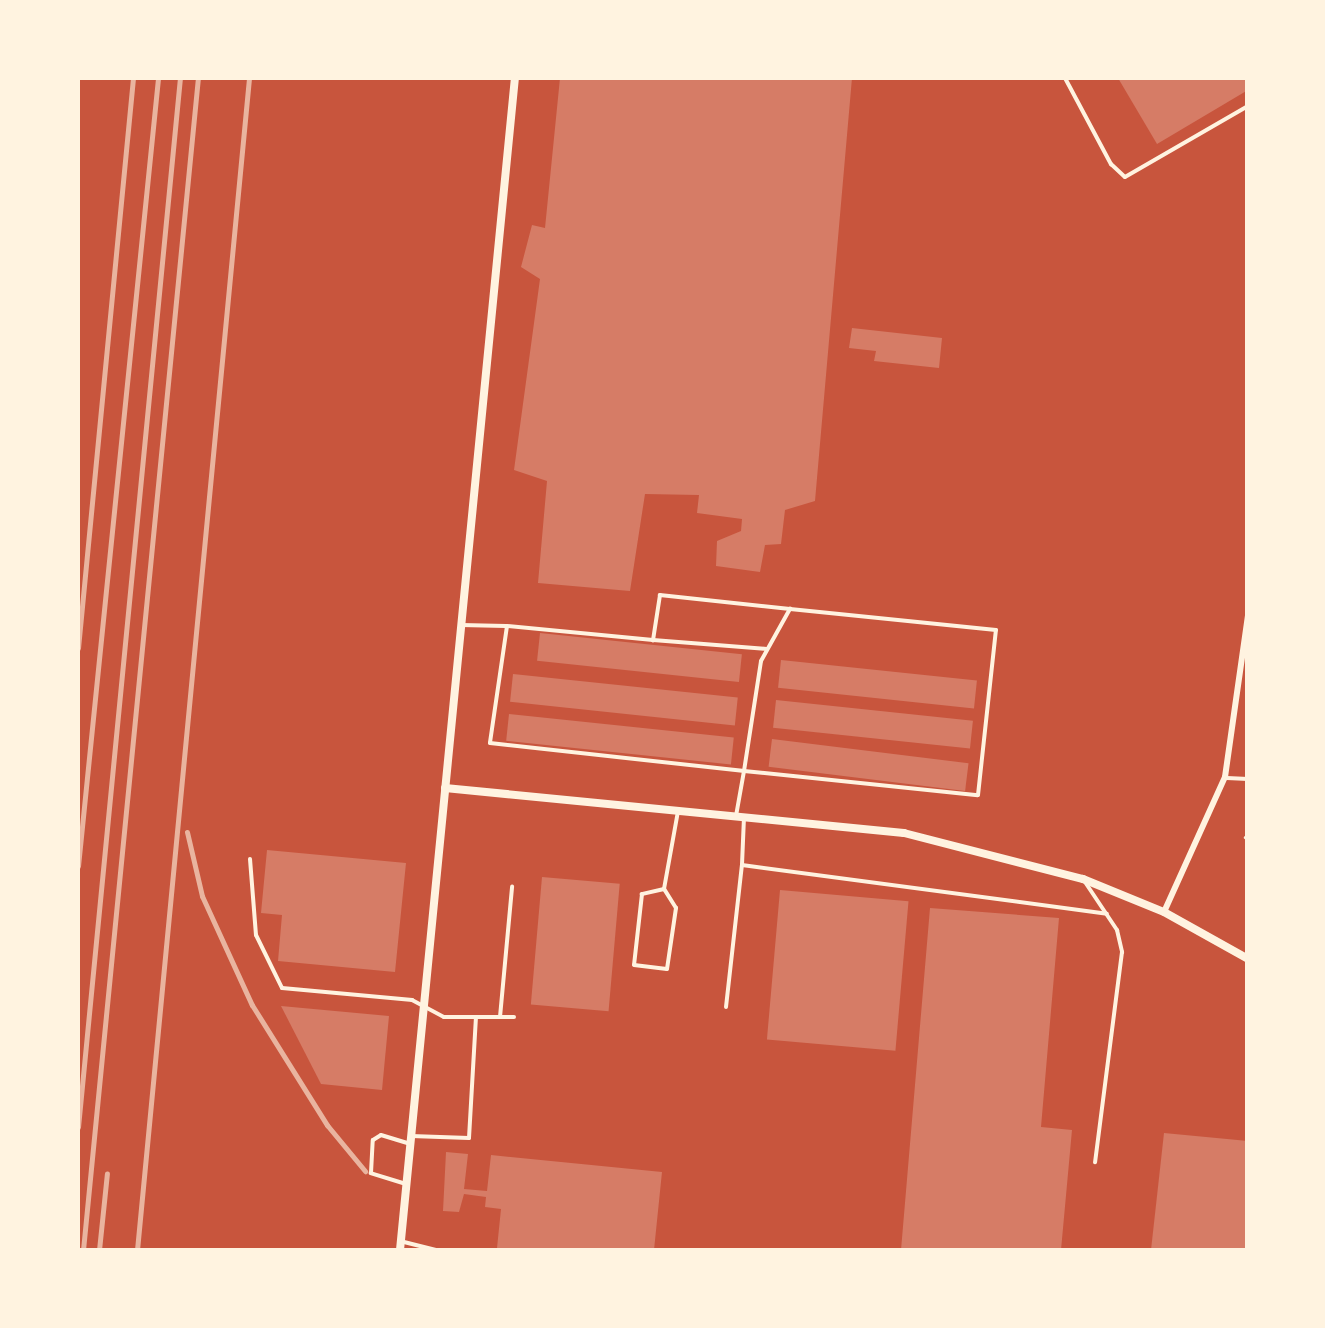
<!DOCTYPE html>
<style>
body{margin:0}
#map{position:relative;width:1325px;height:1328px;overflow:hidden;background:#c8553d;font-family:Commissioner,sans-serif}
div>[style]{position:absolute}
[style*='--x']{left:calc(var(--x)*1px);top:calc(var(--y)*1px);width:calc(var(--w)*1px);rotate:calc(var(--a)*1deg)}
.building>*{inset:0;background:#d67c66;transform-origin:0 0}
.path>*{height:2.5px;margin:-1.25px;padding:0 1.25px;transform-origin:1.25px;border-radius:1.25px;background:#fff3e0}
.service>*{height:4px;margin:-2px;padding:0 2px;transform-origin:2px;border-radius:2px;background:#fff3e0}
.minor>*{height:6px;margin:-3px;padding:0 3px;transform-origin:3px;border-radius:3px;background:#fff3e0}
.tertiary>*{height:8px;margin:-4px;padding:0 4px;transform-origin:4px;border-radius:4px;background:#fff3e0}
.rail>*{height:5px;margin:-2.5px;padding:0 2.5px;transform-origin:2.5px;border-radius:2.5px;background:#e9b49f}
span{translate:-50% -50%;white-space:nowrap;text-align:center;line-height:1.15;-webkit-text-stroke:8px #fff3e0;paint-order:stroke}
.frame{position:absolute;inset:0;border:80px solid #fff3e0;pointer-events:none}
</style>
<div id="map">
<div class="building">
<i style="clip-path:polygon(560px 78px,852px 78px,815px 501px,785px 510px,781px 544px,765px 545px,760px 572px,716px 566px,717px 541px,741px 531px,742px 519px,697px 513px,699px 495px,645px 494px,630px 591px,538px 583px,547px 481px,514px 470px,540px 279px,521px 267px,532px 225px,545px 228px)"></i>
<i style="clip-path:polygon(1118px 78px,1248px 78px,1248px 90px,1157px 144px)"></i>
<i style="clip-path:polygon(852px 328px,942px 338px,939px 368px,874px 361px,876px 351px,849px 348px)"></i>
<i style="left:540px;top:633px;width:203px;height:28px;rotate:6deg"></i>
<i style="left:781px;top:660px;width:197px;height:28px;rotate:6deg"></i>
<i style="left:513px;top:674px;width:226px;height:28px;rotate:6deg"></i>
<i style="left:776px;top:700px;width:198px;height:28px;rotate:6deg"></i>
<i style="left:509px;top:714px;width:226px;height:27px;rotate:6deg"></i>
<i style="left:772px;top:739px;width:198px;height:28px;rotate:7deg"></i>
<i style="clip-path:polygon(267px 850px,406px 863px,395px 972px,278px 961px,282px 915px,261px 913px)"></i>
<i style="left:542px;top:877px;width:78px;height:128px;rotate:5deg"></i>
<i style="left:780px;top:890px;width:129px;height:150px;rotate:5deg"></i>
<i style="clip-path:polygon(930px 908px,1059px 918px,1041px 1127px,1072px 1130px,1061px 1250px,901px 1250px)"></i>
<i style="clip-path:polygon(281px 1006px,389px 1016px,382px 1090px,321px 1084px)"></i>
<i style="clip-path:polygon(1164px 1133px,1248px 1141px,1248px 1250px,1151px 1250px)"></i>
<i style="clip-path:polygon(446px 1152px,468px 1154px,464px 1189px,487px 1191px,491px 1155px,662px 1172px,654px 1250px,497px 1248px,501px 1209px,485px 1207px,486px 1197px,464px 1194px,459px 1212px,443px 1211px)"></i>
</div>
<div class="path">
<i style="--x:1245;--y:837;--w:4;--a:34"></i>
</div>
<div class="service">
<i style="--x:1065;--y:78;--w:98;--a:61.9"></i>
<i style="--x:1111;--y:164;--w:19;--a:43"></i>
<i style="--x:1125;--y:177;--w:142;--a:-30"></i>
<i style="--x:461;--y:625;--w:45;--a:1.3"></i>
<i style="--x:653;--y:640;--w:114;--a:4.5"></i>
<i style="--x:1227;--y:778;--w:21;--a:3"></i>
<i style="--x:736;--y:816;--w:46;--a:-79.9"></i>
<i style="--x:744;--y:771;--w:111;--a:-81.2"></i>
<i style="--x:761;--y:661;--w:60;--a:-60.9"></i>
<i style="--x:790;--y:609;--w:131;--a:-173.9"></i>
<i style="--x:660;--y:595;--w:46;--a:98.8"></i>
<i style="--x:653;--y:640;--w:147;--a:-174.5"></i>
<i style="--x:507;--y:626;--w:118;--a:98.3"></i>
<i style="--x:490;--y:743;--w:256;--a:6.3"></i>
<i style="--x:744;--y:771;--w:235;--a:5.9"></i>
<i style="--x:978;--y:795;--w:166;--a:-83.8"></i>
<i style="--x:996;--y:630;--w:207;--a:-174.2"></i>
<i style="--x:744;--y:817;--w:48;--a:92.4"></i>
<i style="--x:742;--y:865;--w:368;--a:7.6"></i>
<i style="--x:250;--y:859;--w:76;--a:85.5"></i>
<i style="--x:256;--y:935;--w:59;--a:63.9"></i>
<i style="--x:282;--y:988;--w:131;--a:5.3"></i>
<i style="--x:412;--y:1000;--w:36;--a:28"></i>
<i style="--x:444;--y:1017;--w:70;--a:0"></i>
<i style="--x:1085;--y:882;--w:58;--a:56.3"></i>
<i style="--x:1117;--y:930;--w:23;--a:77"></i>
<i style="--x:1122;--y:952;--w:212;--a:97.3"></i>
<i style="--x:664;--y:889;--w:23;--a:167"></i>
<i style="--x:642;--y:894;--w:71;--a:96.4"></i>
<i style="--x:634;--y:965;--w:33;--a:7"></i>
<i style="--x:667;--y:969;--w:62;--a:-81.6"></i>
<i style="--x:676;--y:908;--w:22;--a:-122"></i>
<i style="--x:664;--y:889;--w:79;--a:-79.8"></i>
<i style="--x:726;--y:1007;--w:143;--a:-83.6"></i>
<i style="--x:500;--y:1017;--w:131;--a:-84.7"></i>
<i style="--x:411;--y:1136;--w:58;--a:2"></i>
<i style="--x:469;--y:1138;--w:121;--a:-86.7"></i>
<i style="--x:406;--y:1184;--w:37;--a:-163"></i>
<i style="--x:371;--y:1173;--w:33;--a:-87"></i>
<i style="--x:373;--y:1140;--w:9;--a:-32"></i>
<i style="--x:381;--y:1135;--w:30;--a:17"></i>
<i style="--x:400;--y:1241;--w:38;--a:14"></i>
</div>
<div class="minor">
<i style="--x:1164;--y:912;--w:148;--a:-65.7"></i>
<i style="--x:1225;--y:777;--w:163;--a:-81.9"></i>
</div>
<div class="tertiary">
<i style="--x:445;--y:788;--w:461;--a:5.6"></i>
<i style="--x:904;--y:833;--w:185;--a:14.4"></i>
<i style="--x:1083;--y:879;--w:87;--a:22.2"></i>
<i style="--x:1164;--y:912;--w:96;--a:29.2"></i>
<i style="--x:400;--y:1250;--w:1178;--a:-84.4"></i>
</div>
<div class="rail">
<i style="--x:78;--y:648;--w:573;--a:-84.49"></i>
<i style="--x:187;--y:832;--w:66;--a:76.8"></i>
<i style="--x:202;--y:896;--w:120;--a:65.4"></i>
<i style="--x:252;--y:1005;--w:142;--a:58"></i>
<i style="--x:327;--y:1125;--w:60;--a:50.4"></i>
<i style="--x:78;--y:866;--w:792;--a:-84.2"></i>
<i style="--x:78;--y:1127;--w:1054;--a:-84.45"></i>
<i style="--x:83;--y:1250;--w:1178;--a:-84.4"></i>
<i style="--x:99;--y:1250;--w:77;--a:-84.1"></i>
<i style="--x:137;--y:1250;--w:1177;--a:-84.54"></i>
</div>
<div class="frame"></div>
</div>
